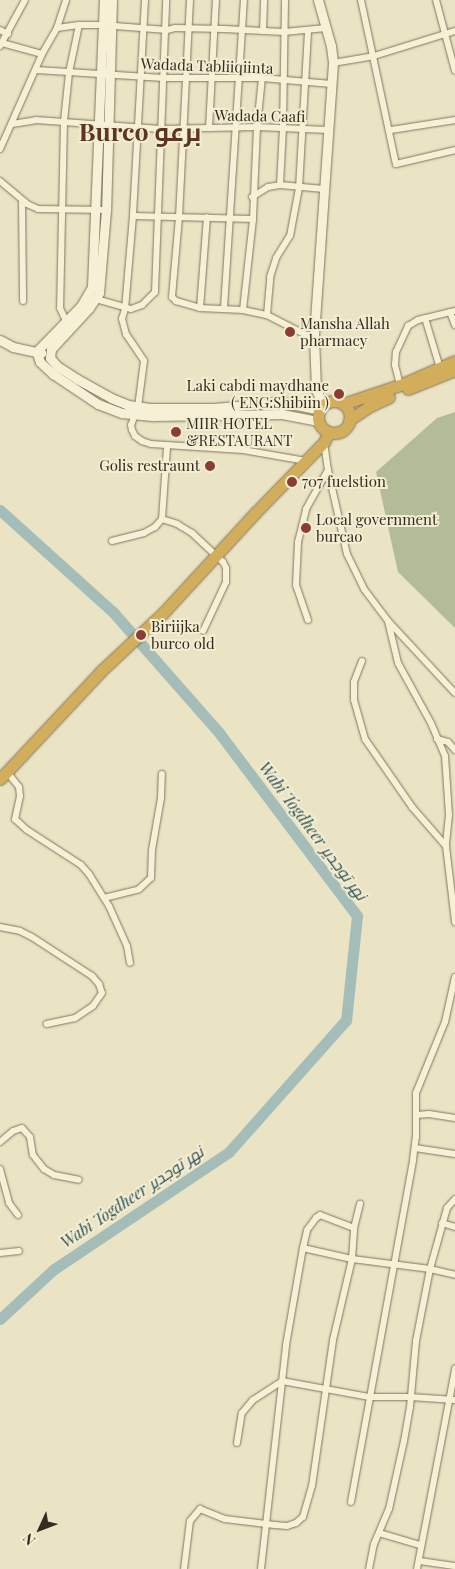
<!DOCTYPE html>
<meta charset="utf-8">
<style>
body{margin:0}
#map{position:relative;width:455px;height:1569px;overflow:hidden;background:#eae3c4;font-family:"Playfair Display",Cairo,serif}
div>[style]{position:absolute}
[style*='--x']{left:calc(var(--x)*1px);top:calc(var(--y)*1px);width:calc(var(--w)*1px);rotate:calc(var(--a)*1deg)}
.cemetery>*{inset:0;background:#b3bc97}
.river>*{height:11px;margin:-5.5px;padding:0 5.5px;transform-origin:5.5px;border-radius:5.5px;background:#a5bdb9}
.roads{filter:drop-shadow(0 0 1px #82755c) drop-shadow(0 0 1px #82755c)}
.street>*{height:6px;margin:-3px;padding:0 3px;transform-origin:3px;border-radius:3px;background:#f5f0d6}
.secondary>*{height:9px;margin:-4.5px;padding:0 4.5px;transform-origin:4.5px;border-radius:4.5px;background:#f5f0d6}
.highway>*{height:11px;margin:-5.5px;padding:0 5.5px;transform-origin:5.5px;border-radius:5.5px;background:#d1ad5c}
.highway>.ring{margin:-5.5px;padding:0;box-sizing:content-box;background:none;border:11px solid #d1ad5c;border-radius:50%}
.dots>*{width:14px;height:14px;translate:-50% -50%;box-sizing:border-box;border:2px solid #f2edd3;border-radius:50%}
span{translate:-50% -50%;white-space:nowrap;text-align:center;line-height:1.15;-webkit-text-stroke:4px #f2edd3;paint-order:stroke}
.street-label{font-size:15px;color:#342c1f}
.poi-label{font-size:15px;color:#342c1f}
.left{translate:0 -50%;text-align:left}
.right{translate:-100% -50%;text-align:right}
.water-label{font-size:16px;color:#2f5052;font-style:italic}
.town-label{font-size:25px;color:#5c3622;font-weight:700}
.north{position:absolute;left:15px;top:1504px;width:50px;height:50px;-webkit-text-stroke:4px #f2edd3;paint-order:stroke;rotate:227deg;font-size:14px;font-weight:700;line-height:20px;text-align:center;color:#342c1f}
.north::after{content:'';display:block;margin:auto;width:18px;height:22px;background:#342c1f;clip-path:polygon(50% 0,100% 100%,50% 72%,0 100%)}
</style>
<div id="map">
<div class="cemetery">
<i style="clip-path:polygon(455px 412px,455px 628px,398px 572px,376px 472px,437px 418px)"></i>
</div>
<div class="river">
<i style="--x:0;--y:510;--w:152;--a:42.1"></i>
<i style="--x:113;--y:612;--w:162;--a:48.7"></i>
<i style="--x:220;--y:734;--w:228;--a:53"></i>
<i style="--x:357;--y:916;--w:105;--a:96"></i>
<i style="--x:346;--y:1020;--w:176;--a:131.6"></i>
<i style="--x:229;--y:1152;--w:211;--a:146.2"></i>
<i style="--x:54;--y:1269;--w:74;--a:137.2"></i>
</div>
<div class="roads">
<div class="street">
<i style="--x:145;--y:0;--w:216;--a:93.2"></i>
<i style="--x:133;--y:216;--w:93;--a:94.9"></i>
<i style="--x:125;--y:309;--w:10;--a:107"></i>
<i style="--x:122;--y:319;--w:16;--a:75"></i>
<i style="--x:126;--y:334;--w:32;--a:56"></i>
<i style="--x:144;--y:361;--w:46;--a:97.4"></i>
<i style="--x:138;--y:407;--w:19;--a:111"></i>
<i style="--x:131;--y:425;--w:5;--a:79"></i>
<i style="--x:132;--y:430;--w:7;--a:63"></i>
<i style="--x:135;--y:436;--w:9;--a:36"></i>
<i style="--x:142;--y:441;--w:9;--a:18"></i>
<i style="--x:151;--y:444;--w:92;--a:3.7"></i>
<i style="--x:243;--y:450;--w:64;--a:9.9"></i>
<i style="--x:190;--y:0;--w:217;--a:92.9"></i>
<i style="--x:179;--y:217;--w:80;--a:95"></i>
<i style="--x:172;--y:297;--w:6;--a:45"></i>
<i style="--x:176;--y:301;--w:25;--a:16"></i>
<i style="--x:200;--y:308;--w:43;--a:2.7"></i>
<i style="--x:243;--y:310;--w:25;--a:12"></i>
<i style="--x:267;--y:315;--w:42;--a:27.2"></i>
<i style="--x:304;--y:334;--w:10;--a:17"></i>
<i style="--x:361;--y:0;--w:168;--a:78"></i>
<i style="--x:396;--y:164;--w:61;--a:-13.3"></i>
<i style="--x:436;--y:0;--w:73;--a:75"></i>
<i style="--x:79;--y:25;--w:23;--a:0"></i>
<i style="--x:102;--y:25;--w:65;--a:4.4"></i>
<i style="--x:167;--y:30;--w:8;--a:-14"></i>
<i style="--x:175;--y:28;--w:49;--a:1.2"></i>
<i style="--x:224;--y:29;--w:60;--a:2.9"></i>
<i style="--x:284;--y:32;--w:42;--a:-5.4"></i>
<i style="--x:57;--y:28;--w:22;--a:-8"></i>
<i style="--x:79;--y:25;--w:49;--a:101.8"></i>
<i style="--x:69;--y:73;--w:48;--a:95.9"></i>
<i style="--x:64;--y:121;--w:187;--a:91.2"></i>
<i style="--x:60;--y:308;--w:17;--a:65"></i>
<i style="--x:0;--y:30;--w:9;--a:27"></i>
<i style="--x:263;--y:31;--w:31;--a:-88"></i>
<i style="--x:2;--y:43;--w:41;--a:15.4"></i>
<i style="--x:0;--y:46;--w:52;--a:-61.5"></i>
<i style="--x:333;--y:63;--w:42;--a:-9.7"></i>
<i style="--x:374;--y:56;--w:85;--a:-17.2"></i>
<i style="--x:36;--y:70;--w:128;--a:3.6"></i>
<i style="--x:164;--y:78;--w:98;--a:0"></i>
<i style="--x:262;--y:78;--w:70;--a:4.9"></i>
<i style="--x:12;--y:124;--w:24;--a:-9"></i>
<i style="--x:36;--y:120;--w:125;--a:4.1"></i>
<i style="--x:161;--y:129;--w:96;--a:-1.2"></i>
<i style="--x:257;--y:127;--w:71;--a:2.4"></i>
<i style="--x:209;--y:128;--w:128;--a:-86.9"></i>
<i style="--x:391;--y:130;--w:65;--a:-8.9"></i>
<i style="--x:0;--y:149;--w:104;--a:-66.1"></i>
<i style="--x:42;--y:54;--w:30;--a:-60"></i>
<i style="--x:57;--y:28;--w:29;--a:-72"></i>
<i style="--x:0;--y:181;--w:35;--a:40"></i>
<i style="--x:27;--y:204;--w:12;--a:24"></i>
<i style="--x:38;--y:209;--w:68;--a:0.8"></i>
<i style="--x:280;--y:185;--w:57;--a:-87"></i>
<i style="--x:283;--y:128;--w:128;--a:-89.1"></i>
<i style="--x:252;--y:197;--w:19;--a:-32"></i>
<i style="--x:268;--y:187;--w:12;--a:-9"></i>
<i style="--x:280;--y:185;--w:44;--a:5.2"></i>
<i style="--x:22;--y:200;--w:101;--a:89.4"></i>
<i style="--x:133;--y:216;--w:120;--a:1.4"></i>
<i style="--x:96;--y:299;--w:36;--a:16"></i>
<i style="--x:131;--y:309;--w:12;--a:-20"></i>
<i style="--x:142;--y:305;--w:18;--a:-45"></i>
<i style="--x:155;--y:292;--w:292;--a:-87.8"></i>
<i style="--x:200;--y:308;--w:91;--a:-85.6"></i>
<i style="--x:224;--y:308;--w:309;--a:-86.3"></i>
<i style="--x:243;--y:310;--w:92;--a:-83.7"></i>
<i style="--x:253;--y:219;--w:92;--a:-87.5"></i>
<i style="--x:257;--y:127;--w:49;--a:-84.2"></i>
<i style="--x:450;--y:312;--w:14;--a:69"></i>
<i style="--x:267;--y:315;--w:38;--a:-85"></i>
<i style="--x:270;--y:277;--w:20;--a:-72"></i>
<i style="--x:276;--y:258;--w:26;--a:-58"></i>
<i style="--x:290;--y:236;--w:49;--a:-79.4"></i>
<i style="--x:299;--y:188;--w:158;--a:-86.7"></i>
<i style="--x:425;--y:318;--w:52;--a:73.3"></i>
<i style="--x:400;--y:385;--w:21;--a:-104"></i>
<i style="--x:395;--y:365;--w:13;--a:-86"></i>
<i style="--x:396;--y:352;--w:29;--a:-65"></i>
<i style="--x:408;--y:326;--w:12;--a:-31"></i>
<i style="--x:418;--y:320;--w:38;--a:-14"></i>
<i style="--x:324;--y:442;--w:28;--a:82"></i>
<i style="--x:328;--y:470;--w:86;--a:77.3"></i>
<i style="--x:347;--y:554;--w:39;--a:64"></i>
<i style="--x:364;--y:589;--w:40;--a:53"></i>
<i style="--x:388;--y:621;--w:98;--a:47.1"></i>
<i style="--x:162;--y:519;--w:16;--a:18"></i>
<i style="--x:177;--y:524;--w:17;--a:31"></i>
<i style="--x:192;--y:533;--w:42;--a:43.1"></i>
<i style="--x:223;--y:562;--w:7;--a:63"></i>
<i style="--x:226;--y:568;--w:14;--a:90"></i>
<i style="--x:226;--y:582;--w:54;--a:115.1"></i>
<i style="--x:112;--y:541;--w:33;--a:-14"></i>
<i style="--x:144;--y:533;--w:13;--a:-29"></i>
<i style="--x:155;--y:527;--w:11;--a:-49"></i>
<i style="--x:162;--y:519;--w:72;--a:-86"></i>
<i style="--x:308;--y:620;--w:37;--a:-109"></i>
<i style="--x:296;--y:585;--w:43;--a:-87.3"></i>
<i style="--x:298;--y:542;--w:34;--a:-76"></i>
<i style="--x:306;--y:509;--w:45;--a:-60.6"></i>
<i style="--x:388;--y:621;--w:43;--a:76.6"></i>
<i style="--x:398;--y:663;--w:68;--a:61.2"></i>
<i style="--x:431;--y:723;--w:36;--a:67"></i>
<i style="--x:445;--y:756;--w:59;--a:86.1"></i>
<i style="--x:449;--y:815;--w:31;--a:96"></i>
<i style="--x:446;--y:846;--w:77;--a:83.2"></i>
<i style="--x:362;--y:661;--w:22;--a:111"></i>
<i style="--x:354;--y:682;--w:18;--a:90"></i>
<i style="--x:354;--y:700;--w:41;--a:74.2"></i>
<i style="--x:365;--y:739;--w:83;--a:55.3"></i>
<i style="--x:412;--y:807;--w:52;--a:48.9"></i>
<i style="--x:437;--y:739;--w:11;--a:15"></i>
<i style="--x:448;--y:742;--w:11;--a:49"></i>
<i style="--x:7;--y:772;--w:19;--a:51"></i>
<i style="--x:19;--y:787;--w:9;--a:84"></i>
<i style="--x:20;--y:796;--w:24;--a:102"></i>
<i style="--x:15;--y:819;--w:16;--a:43"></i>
<i style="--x:27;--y:830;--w:64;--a:32.9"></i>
<i style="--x:81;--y:865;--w:12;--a:48"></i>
<i style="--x:89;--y:874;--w:38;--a:58"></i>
<i style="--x:109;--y:906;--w:44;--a:65.8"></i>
<i style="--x:127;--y:946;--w:17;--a:80"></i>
<i style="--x:104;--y:898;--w:36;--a:-14"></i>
<i style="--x:139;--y:889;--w:16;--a:-43"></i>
<i style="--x:151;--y:878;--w:28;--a:-88"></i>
<i style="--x:152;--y:850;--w:53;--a:-80.2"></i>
<i style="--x:161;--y:798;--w:24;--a:-88"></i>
<i style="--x:0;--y:927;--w:20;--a:11"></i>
<i style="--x:20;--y:931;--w:13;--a:27"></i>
<i style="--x:32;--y:937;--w:72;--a:33"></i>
<i style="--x:92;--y:976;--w:11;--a:49"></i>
<i style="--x:99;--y:984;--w:9;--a:72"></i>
<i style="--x:102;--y:993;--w:16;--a:125"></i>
<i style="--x:93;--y:1006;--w:22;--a:146"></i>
<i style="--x:75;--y:1018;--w:29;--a:168"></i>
<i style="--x:416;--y:1115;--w:13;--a:-4"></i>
<i style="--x:429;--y:1114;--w:26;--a:9"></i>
<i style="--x:0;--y:1142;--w:17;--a:-40"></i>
<i style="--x:13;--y:1131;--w:9;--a:-18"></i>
<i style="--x:22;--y:1128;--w:12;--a:48"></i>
<i style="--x:30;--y:1137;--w:18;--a:81"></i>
<i style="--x:33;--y:1155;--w:18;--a:52"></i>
<i style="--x:44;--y:1169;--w:12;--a:31"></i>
<i style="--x:54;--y:1175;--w:25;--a:11"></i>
<i style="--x:415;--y:1148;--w:40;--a:8.5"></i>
<i style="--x:0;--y:1169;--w:35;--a:75"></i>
<i style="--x:9;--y:1203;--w:15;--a:53"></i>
<i style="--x:442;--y:1223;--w:14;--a:17"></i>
<i style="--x:303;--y:1248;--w:18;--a:-77"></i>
<i style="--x:307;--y:1230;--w:15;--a:-53"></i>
<i style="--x:316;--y:1218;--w:5;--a:-37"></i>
<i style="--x:320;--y:1215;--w:36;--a:21"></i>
<i style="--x:0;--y:1253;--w:19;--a:-6"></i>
<i style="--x:237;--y:1443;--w:30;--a:-81"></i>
<i style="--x:242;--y:1413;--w:17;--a:-50"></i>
<i style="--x:253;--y:1400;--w:35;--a:-33"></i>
<i style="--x:282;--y:1381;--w:88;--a:10.4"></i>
<i style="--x:369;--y:1397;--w:41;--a:0"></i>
<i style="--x:410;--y:1397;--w:45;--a:3.8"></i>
<i style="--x:351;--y:1502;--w:348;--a:-79.7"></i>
<i style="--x:413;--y:1160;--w:23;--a:-83"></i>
<i style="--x:416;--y:1137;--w:44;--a:-90"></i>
<i style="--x:416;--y:1093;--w:77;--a:-67.8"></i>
<i style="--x:445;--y:1022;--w:46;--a:-77.5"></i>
<i style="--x:379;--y:1533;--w:43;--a:16.3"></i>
<i style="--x:419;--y:1561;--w:36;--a:8"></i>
<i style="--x:184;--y:1569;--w:48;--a:-82.9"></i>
<i style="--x:190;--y:1521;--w:16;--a:-50"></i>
<i style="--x:200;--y:1509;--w:27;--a:22"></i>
<i style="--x:225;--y:1519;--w:50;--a:6.8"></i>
<i style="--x:275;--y:1525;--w:12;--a:5"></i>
<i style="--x:287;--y:1526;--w:9;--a:-18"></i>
<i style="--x:296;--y:1523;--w:9;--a:-41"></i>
<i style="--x:303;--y:1517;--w:32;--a:-74"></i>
<i style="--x:312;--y:1486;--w:148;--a:-81.8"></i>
<i style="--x:333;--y:1340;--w:83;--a:-76.8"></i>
<i style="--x:352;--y:1259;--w:31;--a:-86"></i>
<i style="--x:354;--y:1228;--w:25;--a:-76"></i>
<i style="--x:261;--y:1569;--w:225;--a:-83.6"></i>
<i style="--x:286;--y:1345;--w:98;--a:-80.1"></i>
<i style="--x:303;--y:1248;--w:50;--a:12.7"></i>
<i style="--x:352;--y:1259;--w:79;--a:7.3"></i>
<i style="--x:430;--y:1269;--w:26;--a:13"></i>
<i style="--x:369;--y:1569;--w:25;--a:-79"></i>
<i style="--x:374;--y:1544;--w:38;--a:-67"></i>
<i style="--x:389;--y:1509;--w:70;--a:-77.6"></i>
<i style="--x:404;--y:1441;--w:35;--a:-80"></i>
<i style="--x:410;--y:1407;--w:66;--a:-84.8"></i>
<i style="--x:416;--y:1341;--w:73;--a:-79"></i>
<i style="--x:430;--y:1269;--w:63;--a:-74.4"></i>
<i style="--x:447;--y:1208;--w:12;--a:-48"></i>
<i style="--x:417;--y:1569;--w:204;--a:-79.2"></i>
</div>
<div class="secondary">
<i style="--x:104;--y:0;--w:287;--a:92.4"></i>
<i style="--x:92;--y:287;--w:22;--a:120"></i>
<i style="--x:81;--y:306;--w:60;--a:134.3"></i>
<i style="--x:39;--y:349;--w:4;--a:117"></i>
<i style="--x:37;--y:353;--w:9;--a:72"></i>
<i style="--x:40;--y:362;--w:18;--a:43"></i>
<i style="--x:53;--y:374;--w:54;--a:33.7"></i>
<i style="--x:98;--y:404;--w:26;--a:21"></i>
<i style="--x:122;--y:413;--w:30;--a:6"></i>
<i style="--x:152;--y:416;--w:130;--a:-0.9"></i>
<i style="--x:282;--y:414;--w:37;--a:11"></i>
<i style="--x:112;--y:0;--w:210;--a:91.6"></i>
<i style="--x:106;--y:210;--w:83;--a:94.8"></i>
<i style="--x:99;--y:293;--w:18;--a:124"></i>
<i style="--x:89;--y:308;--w:56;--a:132.8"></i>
<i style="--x:51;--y:349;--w:9;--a:96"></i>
<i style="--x:50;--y:358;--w:11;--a:49"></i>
<i style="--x:57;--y:366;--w:24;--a:33"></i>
<i style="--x:77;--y:379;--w:39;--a:29"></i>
<i style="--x:111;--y:398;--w:18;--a:22"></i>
<i style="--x:128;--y:405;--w:22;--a:8"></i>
<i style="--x:150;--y:408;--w:64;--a:0"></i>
<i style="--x:214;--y:408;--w:68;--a:-5"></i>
<i style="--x:282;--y:402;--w:38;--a:12"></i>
<i style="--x:318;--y:0;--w:48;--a:74.2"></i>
<i style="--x:331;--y:46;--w:17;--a:83"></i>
<i style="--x:333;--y:63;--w:275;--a:94"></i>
<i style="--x:314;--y:337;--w:53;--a:87.8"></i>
<i style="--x:316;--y:390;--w:7;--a:63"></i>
<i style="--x:319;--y:396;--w:10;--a:37"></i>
<i style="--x:0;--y:340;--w:15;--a:28"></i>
<i style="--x:13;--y:347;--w:29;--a:12"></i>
</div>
<div class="highway">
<i style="--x:408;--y:389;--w:51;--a:-22"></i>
<i class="ring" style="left:318px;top:401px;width:21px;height:21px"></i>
<i style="--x:343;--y:404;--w:60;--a:-18.4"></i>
<i style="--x:400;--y:385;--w:60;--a:-23.6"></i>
<i style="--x:349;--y:420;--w:23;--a:-34"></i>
<i style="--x:368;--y:407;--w:23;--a:-25"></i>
<i style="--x:0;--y:779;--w:148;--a:-46.9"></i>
<i style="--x:101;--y:671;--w:86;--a:-43.1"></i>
<i style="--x:164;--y:612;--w:134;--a:-47.4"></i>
<i style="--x:255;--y:513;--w:99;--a:-45.8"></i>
<i style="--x:324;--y:442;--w:11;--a:-63"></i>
</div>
</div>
<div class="dots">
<i style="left:290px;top:332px;background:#8c3c32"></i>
<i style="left:339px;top:394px;background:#8c3c32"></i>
<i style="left:176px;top:432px;background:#8c3c32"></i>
<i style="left:210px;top:466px;background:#8c3c32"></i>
<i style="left:292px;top:482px;background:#8c3c32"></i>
<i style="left:306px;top:528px;background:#8c3c32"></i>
<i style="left:141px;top:635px;background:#8c3c32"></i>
</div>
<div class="street-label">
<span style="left:207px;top:66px;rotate:2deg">Wadada Tabliiqiinta</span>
<span style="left:260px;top:116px;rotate:1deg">Wadada Caafi</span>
</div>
<div class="poi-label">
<span class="left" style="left:300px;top:332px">Mansha Allah<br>pharmacy</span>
<span class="right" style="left:329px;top:394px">Laki cabdi maydhane<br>( ENG:Shibiin )</span>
<span class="left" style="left:186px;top:432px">MIIR HOTEL<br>&amp;RESTAURANT</span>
<span class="right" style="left:200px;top:466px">Golis restraunt</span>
<span class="left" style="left:302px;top:482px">707 fuelstion</span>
<span class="left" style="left:316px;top:528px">Local government<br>burcao</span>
<span class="left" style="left:151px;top:635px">Biriijka<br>burco old</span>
</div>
<div class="water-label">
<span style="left:313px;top:831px;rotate:53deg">Wabi Togdheer نهر توجدير</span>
<span style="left:132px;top:1197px;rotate:-34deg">Wabi Togdheer نهر توجدير</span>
</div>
<div class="town-label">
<span style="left:140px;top:131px">Burco برعو</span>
</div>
<div class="north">N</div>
</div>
